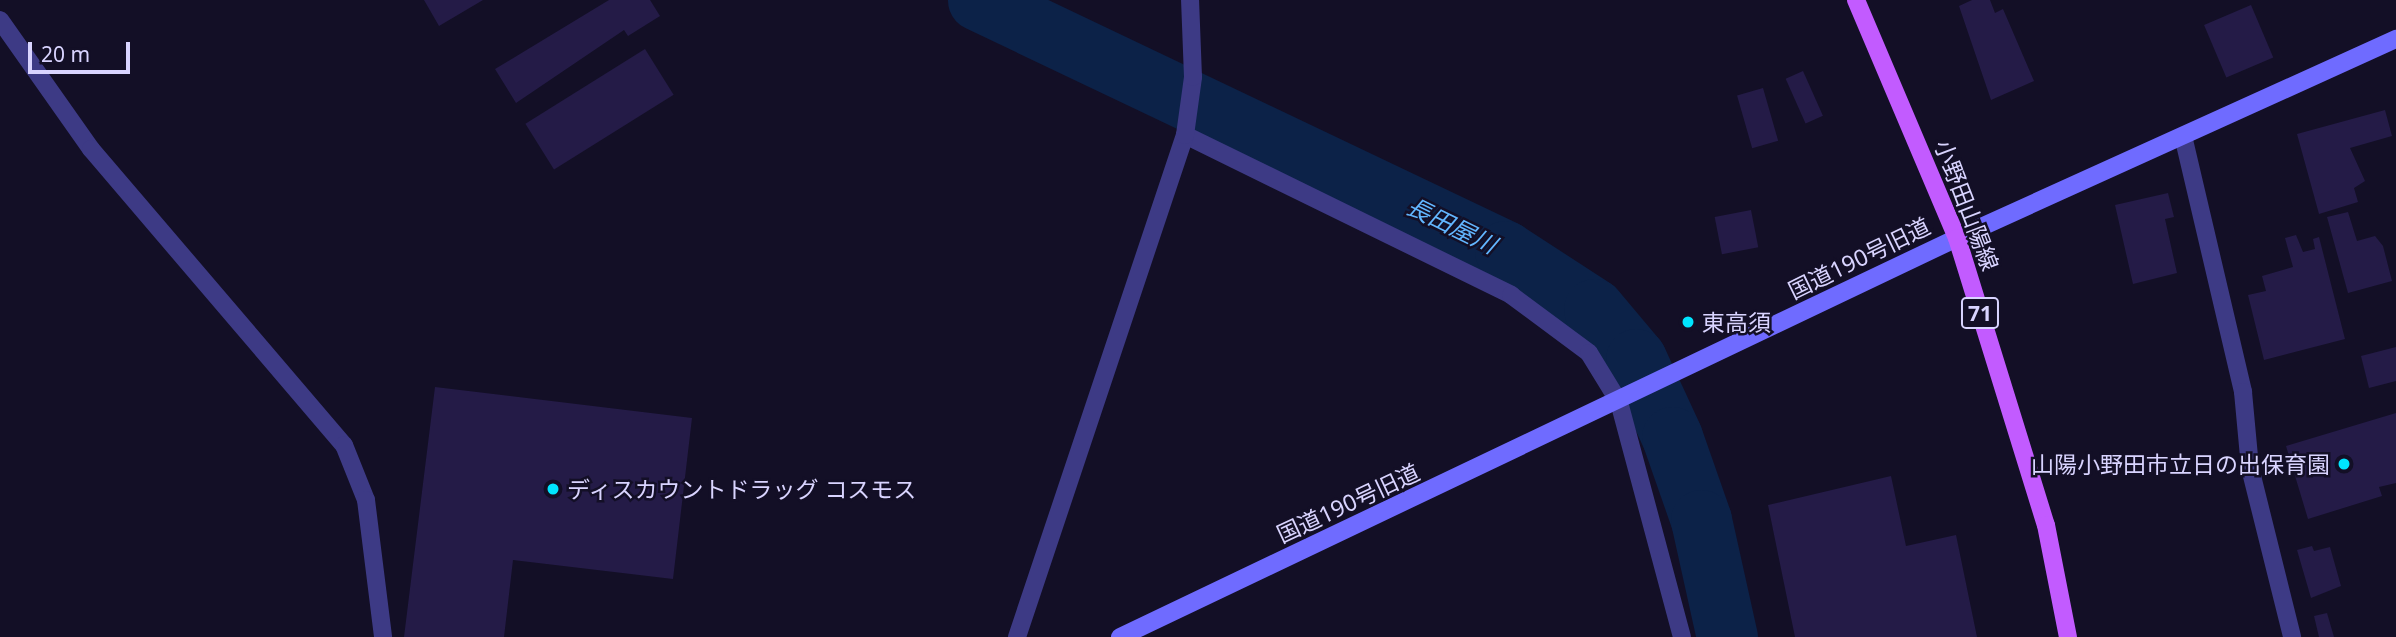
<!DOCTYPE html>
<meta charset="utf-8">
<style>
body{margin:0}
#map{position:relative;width:2396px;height:637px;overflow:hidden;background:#130f26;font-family:"Noto Sans","Noto Sans JP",sans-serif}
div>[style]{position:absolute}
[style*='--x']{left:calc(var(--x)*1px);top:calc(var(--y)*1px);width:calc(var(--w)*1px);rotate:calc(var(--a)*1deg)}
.river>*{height:61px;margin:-30.5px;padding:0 30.5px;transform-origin:30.5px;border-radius:30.5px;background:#0c2248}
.building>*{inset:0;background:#241b47;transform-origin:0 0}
.street>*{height:18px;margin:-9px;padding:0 9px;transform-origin:9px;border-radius:9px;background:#3d3a85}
.secondary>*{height:18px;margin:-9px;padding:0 9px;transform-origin:9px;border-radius:9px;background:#6f6bff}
.primary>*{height:18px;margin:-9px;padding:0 9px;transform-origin:9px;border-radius:9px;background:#c25bff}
.dots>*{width:19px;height:19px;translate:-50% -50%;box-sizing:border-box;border:4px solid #130f26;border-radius:50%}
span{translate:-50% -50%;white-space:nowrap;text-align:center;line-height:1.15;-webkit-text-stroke:5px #130f26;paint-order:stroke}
.shield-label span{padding:2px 5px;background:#130f26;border:2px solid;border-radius:5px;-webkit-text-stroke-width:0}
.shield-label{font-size:21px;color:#d9d4ff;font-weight:700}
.street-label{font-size:23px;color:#d9d4ff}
.poi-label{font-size:23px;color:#d9d4ff}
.left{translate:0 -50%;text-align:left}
.right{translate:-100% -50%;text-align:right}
.water-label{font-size:24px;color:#62b6ff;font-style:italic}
.scale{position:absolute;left:28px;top:42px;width:102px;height:32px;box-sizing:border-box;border:4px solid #d9d4ff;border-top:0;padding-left:9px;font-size:21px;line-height:24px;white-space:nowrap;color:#d9d4ff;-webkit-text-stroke:5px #130f26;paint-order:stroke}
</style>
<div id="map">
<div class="river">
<i style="--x:978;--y:0;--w:584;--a:25.47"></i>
<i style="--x:1505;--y:251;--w:106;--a:33.1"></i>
<i style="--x:1594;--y:309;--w:65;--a:50"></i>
<i style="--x:1636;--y:359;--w:86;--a:65.2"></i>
<i style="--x:1672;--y:437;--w:88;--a:70.7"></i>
<i style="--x:1701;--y:520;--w:120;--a:77.5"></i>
</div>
<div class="building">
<i style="clip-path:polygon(424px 0,483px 0,439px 26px)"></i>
<i style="clip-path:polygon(609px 0,650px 0,660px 16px,628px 36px,624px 30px,516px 103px,495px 69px)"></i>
<i style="clip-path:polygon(1972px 0,1990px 0,1995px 13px,2003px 9px,2034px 81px,1991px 100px,1959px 6px)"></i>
<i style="left:2251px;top:5px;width:57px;height:51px;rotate:67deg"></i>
<i style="left:645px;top:49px;width:54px;height:141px;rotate:58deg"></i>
<i style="left:1803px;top:71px;width:49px;height:19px;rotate:66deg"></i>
<i style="left:1763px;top:88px;width:55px;height:27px;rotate:74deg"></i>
<i style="clip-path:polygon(2385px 110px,2392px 136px,2350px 148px,2365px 181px,2354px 188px,2358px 202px,2319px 214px,2297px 134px)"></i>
<i style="clip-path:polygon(2168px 193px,2174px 217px,2165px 219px,2177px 273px,2133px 284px,2115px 205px)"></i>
<i style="left:1751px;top:210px;width:38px;height:37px;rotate:79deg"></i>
<i style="clip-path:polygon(2348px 212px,2357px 241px,2375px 236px,2383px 246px,2392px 281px,2348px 293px,2327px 217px)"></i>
<i style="clip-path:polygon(2296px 235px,2303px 252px,2315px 249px,2313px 239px,2319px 237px,2345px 339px,2264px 360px,2248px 295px,2266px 291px,2262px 276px,2293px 267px,2285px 238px)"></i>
<i style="clip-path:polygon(2396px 347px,2396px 381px,2369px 388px,2361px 356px)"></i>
<i style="clip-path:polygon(435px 387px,692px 418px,673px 579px,513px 560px,504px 637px,404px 637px)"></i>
<i style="clip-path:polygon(2396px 413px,2396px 483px,2379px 487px,2382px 496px,2308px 519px,2286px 446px)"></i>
<i style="clip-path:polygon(1891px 476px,1906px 546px,1956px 535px,1977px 637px,1795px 637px,1768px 505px)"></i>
<i style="clip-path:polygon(2312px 546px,2314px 551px,2330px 547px,2341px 586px,2311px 598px,2297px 550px)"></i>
<i style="clip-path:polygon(2327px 613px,2334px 637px,2319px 637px,2314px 616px)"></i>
</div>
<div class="street">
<i style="--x:0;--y:20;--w:158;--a:54.8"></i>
<i style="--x:91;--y:149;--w:389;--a:49.5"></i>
<i style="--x:344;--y:445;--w:59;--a:68.2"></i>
<i style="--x:366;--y:500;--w:138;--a:82.9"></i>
<i style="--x:1185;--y:135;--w:363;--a:26.1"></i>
<i style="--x:1511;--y:295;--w:97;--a:36.6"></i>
<i style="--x:1589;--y:353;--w:57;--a:58.5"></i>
<i style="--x:1619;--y:402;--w:243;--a:75"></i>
<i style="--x:2184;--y:140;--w:259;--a:76.8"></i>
<i style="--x:2243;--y:392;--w:76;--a:84.7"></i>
<i style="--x:2250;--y:468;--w:174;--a:76"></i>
<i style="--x:1017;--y:637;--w:529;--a:-71.5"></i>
<i style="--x:1185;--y:135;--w:59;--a:-82.1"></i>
<i style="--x:1193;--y:77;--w:77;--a:-92.2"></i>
</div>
<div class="secondary">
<i style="--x:1120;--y:637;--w:927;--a:-25.49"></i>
<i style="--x:1957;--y:238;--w:482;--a:-24.4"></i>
</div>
<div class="primary">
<i style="--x:1856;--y:0;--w:259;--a:67"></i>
<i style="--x:1957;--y:238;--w:300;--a:72.8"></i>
<i style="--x:2046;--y:525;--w:114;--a:78.9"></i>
</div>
<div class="dots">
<i style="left:1688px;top:322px;background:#00e5ff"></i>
<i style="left:2344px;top:464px;background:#00e5ff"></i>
<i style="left:553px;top:489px;background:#00e5ff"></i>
</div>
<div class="shield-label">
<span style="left:1980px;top:313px">71</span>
</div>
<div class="street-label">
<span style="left:1967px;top:205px;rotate:69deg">小野田山陽線</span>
<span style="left:1859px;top:258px;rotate:-26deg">国道190号旧道</span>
<span style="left:1348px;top:503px;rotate:-25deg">国道190号旧道</span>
</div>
<div class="poi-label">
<span class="left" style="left:1702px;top:322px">東高須</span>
<span class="right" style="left:2330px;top:464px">山陽小野田市立日の出保育園</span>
<span class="left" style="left:567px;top:489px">ディスカウントドラッグ コスモス</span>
</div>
<div class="water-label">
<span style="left:1452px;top:225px;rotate:26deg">長田屋川</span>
</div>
<div class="scale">20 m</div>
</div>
